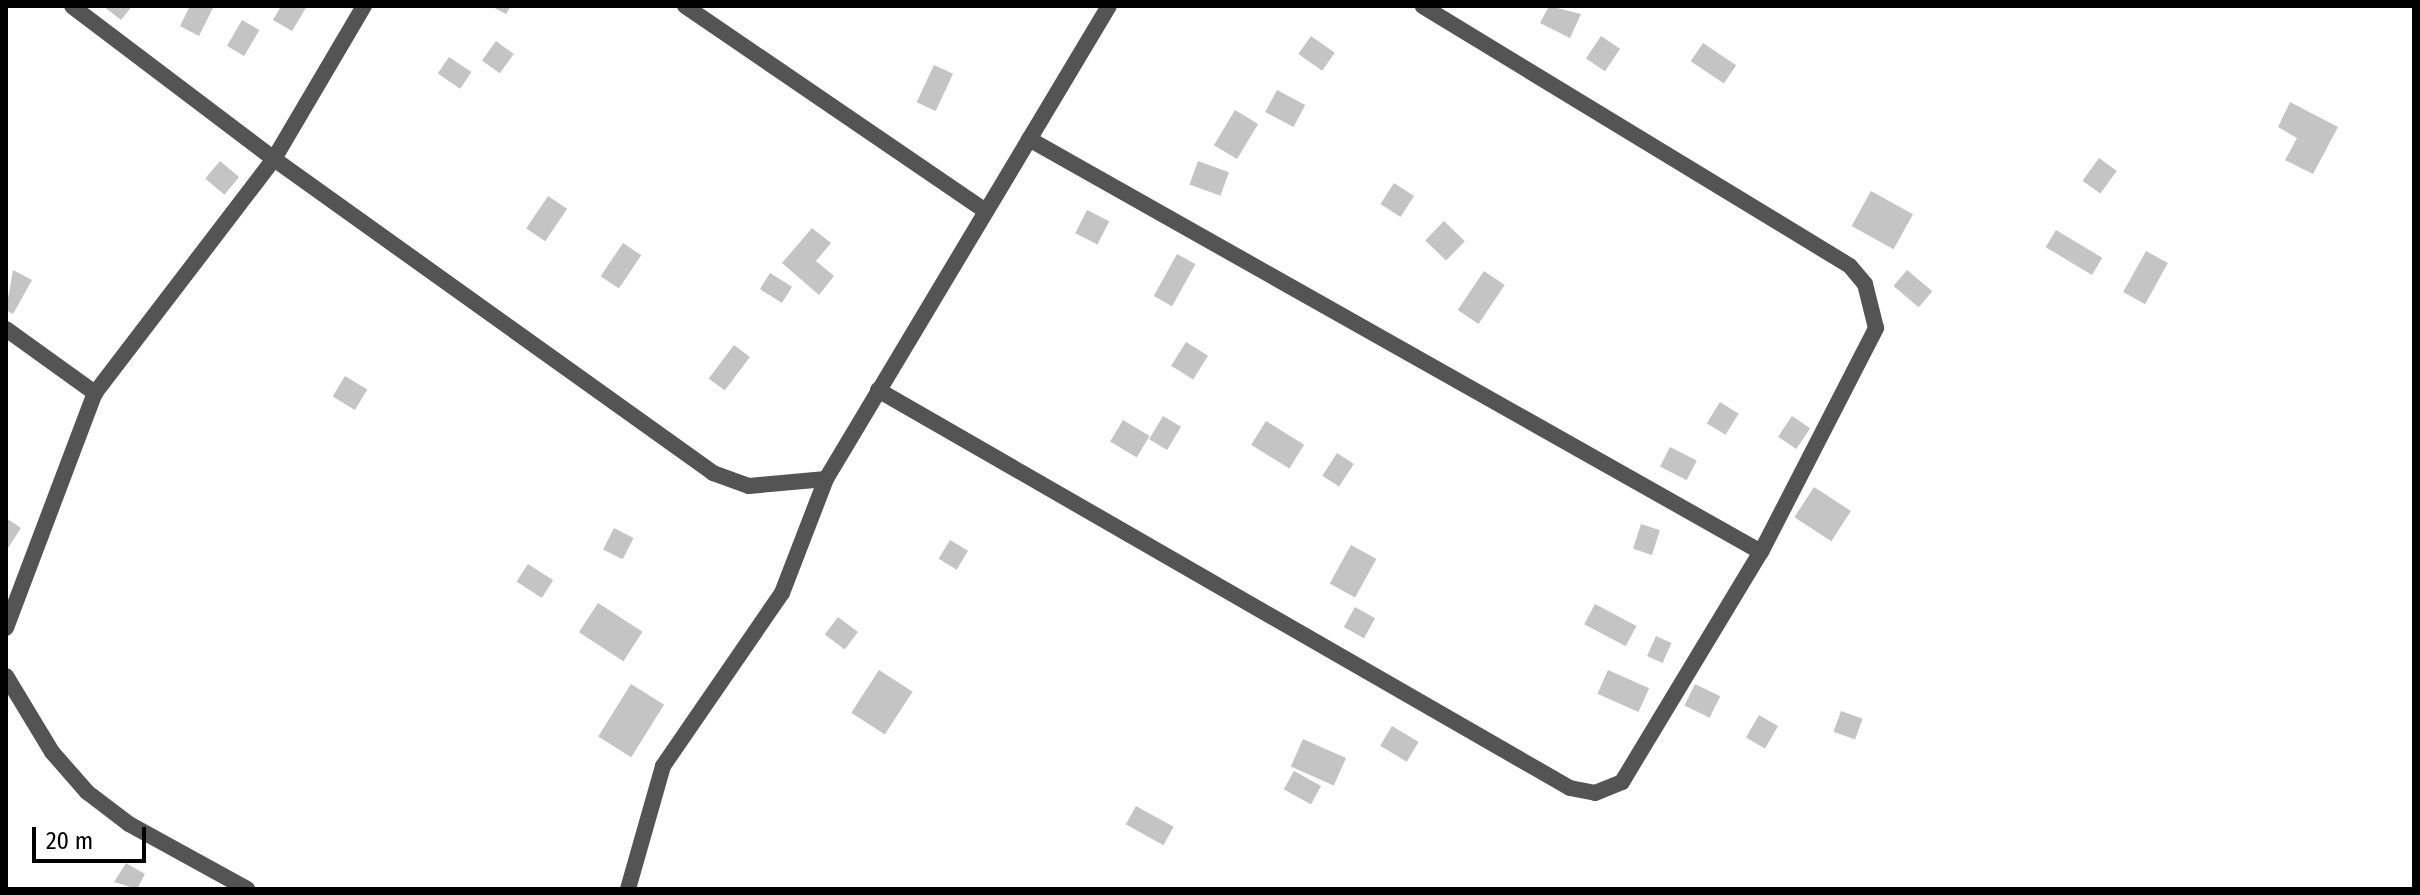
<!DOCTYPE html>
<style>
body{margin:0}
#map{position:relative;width:2420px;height:895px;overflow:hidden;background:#fff;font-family:"Fira Sans Condensed",sans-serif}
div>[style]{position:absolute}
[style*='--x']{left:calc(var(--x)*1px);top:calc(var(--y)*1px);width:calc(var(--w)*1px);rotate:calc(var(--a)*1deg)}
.building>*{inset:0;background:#c4c4c4;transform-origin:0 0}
.minor>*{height:16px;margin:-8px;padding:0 8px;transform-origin:8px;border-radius:8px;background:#545454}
span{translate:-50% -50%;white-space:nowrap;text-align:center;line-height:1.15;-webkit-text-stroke:7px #fff;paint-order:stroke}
.frame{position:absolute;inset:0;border:8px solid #000;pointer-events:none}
.scale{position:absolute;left:32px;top:827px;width:114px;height:36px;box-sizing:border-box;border:4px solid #000;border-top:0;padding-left:10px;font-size:24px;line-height:28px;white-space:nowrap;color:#000;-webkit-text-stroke:6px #fff;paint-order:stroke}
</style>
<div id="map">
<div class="building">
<i style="clip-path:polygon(103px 6px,132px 6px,121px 20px)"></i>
<i style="clip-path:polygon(190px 6px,214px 6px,199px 36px,180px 26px)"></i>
<i style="clip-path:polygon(281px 6px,307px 6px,292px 31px,273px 20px)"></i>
<i style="clip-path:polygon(491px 6px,511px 6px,506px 14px)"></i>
<i style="clip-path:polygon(1549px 6px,1581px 14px,1570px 38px,1540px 23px)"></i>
<i style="left:242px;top:20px;width:20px;height:30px;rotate:30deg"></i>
<i style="left:1311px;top:36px;width:29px;height:22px;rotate:35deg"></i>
<i style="left:1601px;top:36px;width:23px;height:27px;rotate:34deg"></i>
<i style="left:496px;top:41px;width:22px;height:24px;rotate:36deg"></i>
<i style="left:1703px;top:43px;width:40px;height:22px;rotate:34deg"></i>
<i style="left:449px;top:57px;width:27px;height:20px;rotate:34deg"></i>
<i style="left:934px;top:65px;width:21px;height:41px;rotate:25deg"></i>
<i style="left:1277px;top:90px;width:32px;height:25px;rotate:28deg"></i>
<i style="clip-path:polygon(2290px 102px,2338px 127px,2313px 174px,2285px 160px,2297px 138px,2278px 127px)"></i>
<i style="left:1235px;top:110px;width:27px;height:41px;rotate:31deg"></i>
<i style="left:2099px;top:158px;width:22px;height:28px;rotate:36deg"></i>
<i style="left:220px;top:161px;width:25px;height:23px;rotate:40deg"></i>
<i style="left:1198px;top:161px;width:33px;height:25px;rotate:20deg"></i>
<i style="left:1394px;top:183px;width:24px;height:25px;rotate:33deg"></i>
<i style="left:1871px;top:191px;width:48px;height:40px;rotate:29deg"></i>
<i style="left:548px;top:196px;width:23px;height:39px;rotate:34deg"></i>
<i style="left:1087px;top:210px;width:25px;height:26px;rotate:27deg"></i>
<i style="left:1444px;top:221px;width:29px;height:27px;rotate:44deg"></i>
<i style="clip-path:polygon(812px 228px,831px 243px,816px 261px,834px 276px,819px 295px,782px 263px)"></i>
<i style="left:2056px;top:230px;width:54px;height:20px;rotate:31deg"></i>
<i style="left:623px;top:243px;width:22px;height:40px;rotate:34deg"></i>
<i style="left:2146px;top:251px;width:25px;height:47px;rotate:29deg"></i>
<i style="left:1177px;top:254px;width:21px;height:48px;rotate:29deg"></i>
<i style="clip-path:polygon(13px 270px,32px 280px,13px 314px,6px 310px)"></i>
<i style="left:1907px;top:270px;width:33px;height:21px;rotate:40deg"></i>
<i style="left:1484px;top:271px;width:25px;height:47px;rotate:34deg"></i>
<i style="left:770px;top:273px;width:26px;height:19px;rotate:32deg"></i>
<i style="left:1186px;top:342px;width:26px;height:28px;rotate:32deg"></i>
<i style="left:734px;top:345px;width:20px;height:42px;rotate:37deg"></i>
<i style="left:345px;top:376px;width:26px;height:24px;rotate:31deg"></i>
<i style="left:1720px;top:402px;width:22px;height:25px;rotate:32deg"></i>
<i style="left:1163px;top:416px;width:21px;height:27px;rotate:31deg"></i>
<i style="left:1792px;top:416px;width:22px;height:25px;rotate:34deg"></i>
<i style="left:1123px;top:420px;width:31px;height:25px;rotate:31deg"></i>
<i style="left:1266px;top:421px;width:45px;height:28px;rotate:32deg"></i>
<i style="left:1670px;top:447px;width:30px;height:22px;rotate:27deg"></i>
<i style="left:1337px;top:453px;width:20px;height:27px;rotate:33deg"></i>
<i style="left:1814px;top:487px;width:44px;height:36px;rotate:33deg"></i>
<i style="clip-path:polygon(6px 518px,21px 528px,6px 551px)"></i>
<i style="left:1641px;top:524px;width:20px;height:26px;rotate:18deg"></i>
<i style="left:614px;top:528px;width:22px;height:24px;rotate:27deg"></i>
<i style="left:950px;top:540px;width:21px;height:22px;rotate:31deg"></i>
<i style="left:1351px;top:545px;width:29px;height:44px;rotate:29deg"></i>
<i style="left:528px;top:564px;width:30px;height:21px;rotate:33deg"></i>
<i style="left:598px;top:603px;width:53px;height:35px;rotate:33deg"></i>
<i style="left:1595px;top:604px;width:47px;height:23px;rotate:28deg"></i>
<i style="left:1355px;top:607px;width:23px;height:23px;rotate:29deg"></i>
<i style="left:838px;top:617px;width:25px;height:22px;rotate:37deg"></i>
<i style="left:1656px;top:636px;width:17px;height:22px;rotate:24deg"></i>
<i style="left:879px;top:670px;width:40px;height:51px;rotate:33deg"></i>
<i style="left:1608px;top:670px;width:45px;height:26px;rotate:24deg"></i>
<i style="left:631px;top:684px;width:39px;height:62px;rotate:32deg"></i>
<i style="left:1695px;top:684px;width:28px;height:24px;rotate:26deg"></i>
<i style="left:1841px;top:711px;width:23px;height:22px;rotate:20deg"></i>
<i style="left:1759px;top:715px;width:22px;height:26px;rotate:30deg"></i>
<i style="left:1392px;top:726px;width:31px;height:23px;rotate:31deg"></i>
<i style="left:1303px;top:739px;width:47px;height:30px;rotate:24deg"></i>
<i style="left:1294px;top:771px;width:31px;height:21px;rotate:29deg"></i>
<i style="left:1136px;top:806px;width:43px;height:21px;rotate:29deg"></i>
<i style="clip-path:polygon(126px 863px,145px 874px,137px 889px,114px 882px)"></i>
</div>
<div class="minor">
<i style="--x:364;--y:6;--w:178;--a:120.5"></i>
<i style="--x:274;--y:159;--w:540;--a:35.57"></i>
<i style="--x:713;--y:473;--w:38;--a:20"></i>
<i style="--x:749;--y:486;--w:77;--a:-5.2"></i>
<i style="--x:685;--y:6;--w:364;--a:34.3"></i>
<i style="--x:1029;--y:139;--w:840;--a:29.43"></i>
<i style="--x:6;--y:329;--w:110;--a:35.7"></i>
<i style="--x:878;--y:390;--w:798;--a:29.91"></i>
<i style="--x:1570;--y:788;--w:25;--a:11"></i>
<i style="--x:1595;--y:793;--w:29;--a:-22"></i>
<i style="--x:1622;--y:782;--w:269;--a:-58.9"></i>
<i style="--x:1761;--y:552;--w:252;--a:-62.8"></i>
<i style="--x:1876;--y:328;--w:45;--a:-104"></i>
<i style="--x:1865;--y:284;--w:23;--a:-130"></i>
<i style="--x:1850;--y:266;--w:500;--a:-148.7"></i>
<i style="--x:6;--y:628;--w:251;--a:-69.3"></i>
<i style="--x:95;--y:393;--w:295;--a:-52.6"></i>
<i style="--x:274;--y:159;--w:253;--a:-142.9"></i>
<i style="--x:6;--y:676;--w:89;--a:58.8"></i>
<i style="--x:52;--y:752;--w:53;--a:48.8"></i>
<i style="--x:87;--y:792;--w:53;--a:37.3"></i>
<i style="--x:129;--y:824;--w:135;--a:28.8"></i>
<i style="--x:628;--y:889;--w:128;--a:-74.1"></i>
<i style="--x:663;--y:766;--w:210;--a:-55.5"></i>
<i style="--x:782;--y:593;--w:122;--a:-68.9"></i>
<i style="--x:826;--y:479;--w:551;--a:-59.11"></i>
</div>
<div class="frame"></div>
<div class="scale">20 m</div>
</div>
